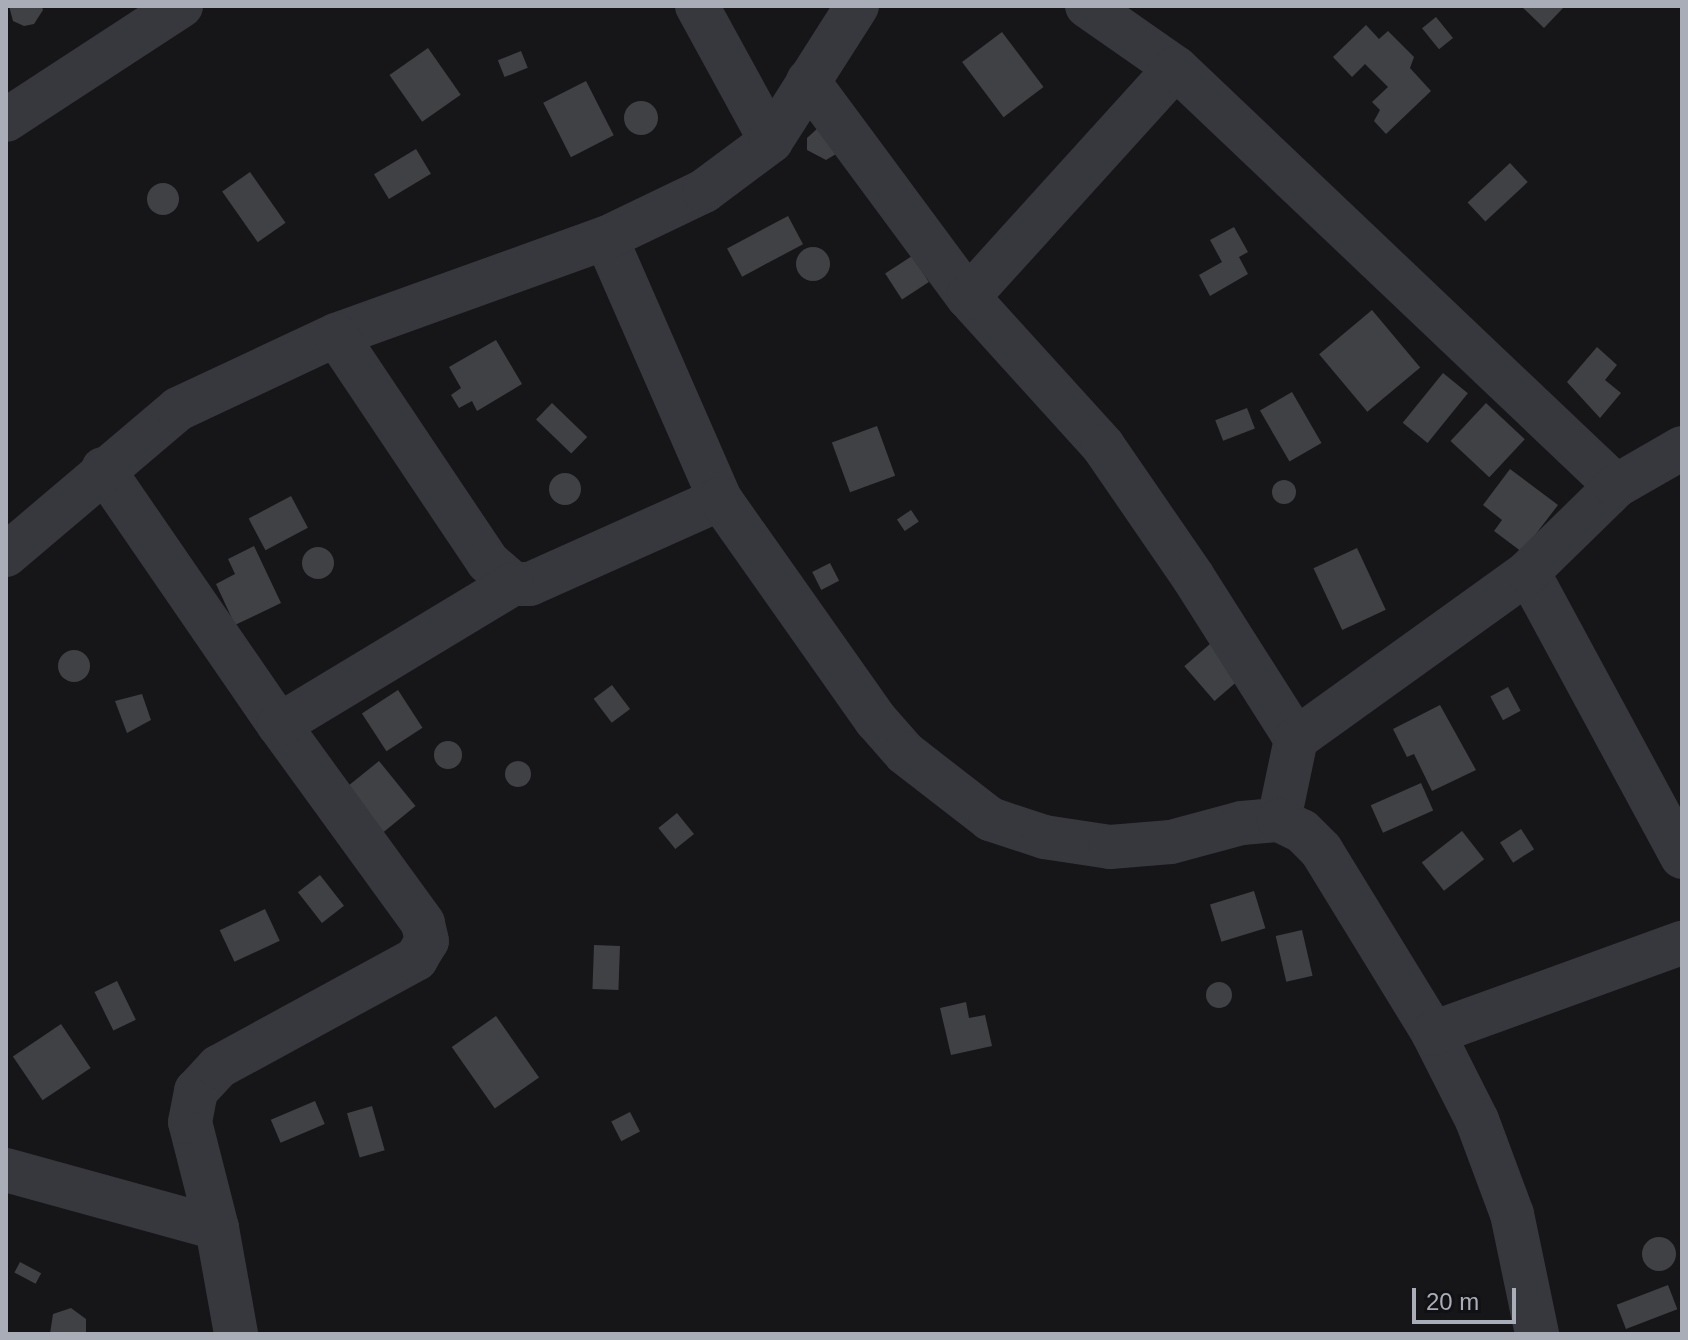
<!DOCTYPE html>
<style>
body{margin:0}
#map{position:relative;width:1688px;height:1340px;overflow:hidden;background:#161618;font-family:Helvetica,sans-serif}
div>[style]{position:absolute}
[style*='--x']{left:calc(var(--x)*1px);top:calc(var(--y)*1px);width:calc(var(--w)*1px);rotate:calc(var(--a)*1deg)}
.building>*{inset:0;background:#404145;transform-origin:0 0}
.round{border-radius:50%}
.minor>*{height:44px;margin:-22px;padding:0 22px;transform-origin:22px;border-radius:22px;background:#37383d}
span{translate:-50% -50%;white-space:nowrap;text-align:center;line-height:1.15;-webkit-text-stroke:6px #111113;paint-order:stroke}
.frame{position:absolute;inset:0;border:8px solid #a8adb8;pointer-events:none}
.scale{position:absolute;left:1412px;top:1288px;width:104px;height:36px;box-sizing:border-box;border:4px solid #a8adb8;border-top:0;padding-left:10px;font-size:24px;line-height:28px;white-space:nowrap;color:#a8adb8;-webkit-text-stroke:6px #111113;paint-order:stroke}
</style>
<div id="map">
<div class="building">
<i style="clip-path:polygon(9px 6px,42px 6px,43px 10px,34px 24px,24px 26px,13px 21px)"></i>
<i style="clip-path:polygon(1521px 6px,1565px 6px,1544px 28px)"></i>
<i style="left:1436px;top:17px;width:27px;height:18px;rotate:51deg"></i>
<i style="clip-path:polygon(1366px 25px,1379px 39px,1388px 31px,1414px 57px,1410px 68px,1431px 91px,1386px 134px,1374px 121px,1380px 110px,1372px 102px,1388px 87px,1365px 64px,1352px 77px,1333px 57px)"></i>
<i style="left:1002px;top:32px;width:69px;height:50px;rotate:53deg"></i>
<i style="left:428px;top:48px;width:57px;height:47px;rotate:55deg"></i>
<i style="left:521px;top:51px;width:18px;height:25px;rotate:68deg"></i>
<i style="left:586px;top:81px;width:61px;height:48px;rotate:63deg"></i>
<i class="round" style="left:624px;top:101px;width:34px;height:34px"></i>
<i style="clip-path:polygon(819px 127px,836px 154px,826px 160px,807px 150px,807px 138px)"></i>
<i style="left:416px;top:149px;width:29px;height:49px;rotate:59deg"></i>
<i style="left:1510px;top:163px;width:26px;height:58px;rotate:47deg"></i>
<i style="left:250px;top:172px;width:62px;height:34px;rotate:55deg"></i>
<i class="round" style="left:147px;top:183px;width:32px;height:32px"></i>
<i style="left:788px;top:216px;width:32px;height:69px;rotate:62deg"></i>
<i style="clip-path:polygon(1234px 227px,1248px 252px,1239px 257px,1248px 274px,1210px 296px,1199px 275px,1222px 262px,1210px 240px)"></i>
<i class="round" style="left:796px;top:247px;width:34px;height:34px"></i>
<i style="left:912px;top:256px;width:31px;height:32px;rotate:57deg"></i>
<i style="left:1372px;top:310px;width:75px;height:69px;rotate:50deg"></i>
<i style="clip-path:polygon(496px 340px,522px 384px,477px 411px,472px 401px,459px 408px,451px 395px,461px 388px,449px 367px)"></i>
<i style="clip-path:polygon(1597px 347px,1617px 365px,1605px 380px,1621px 393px,1600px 418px,1567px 382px)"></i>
<i style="left:1443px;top:373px;width:32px;height:64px;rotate:39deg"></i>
<i style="left:1292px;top:392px;width:59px;height:37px;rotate:60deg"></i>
<i style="left:552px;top:403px;width:49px;height:23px;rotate:44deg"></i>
<i style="left:1486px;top:403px;width:53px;height:52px;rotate:43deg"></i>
<i style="left:1247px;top:408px;width:22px;height:34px;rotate:69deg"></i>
<i style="left:877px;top:426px;width:53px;height:48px;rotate:70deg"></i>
<i style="clip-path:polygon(1510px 469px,1558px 505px,1522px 552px,1494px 531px,1502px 520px,1483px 505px)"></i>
<i class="round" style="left:549px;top:473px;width:32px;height:32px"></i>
<i class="round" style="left:1272px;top:480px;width:24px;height:24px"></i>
<i style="left:291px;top:496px;width:36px;height:48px;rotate:62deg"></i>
<i style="left:911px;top:510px;width:14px;height:17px;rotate:56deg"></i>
<i style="clip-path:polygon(254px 546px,281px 603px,235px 625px,216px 584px,235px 574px,228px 559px)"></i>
<i class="round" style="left:302px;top:547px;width:32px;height:32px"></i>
<i style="left:1357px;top:548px;width:68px;height:48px;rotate:65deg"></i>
<i style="left:830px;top:563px;width:20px;height:20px;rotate:63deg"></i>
<i style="left:1210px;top:644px;width:46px;height:34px;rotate:49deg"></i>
<i class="round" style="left:58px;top:650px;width:32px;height:32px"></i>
<i style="left:612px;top:685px;width:30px;height:23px;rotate:53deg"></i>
<i style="left:1508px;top:687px;width:27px;height:20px;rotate:62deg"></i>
<i style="left:398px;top:690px;width:45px;height:43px;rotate:57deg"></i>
<i style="clip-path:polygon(142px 694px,151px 720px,127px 733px,115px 701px)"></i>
<i style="clip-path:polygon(1440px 705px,1476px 770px,1432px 791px,1414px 754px,1407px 757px,1393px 729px)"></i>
<i class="round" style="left:434px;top:741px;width:28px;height:28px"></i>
<i style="left:379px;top:761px;width:58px;height:43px;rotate:51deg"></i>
<i class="round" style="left:505px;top:761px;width:26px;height:26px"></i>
<i style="left:1421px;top:783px;width:30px;height:55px;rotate:66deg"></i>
<i style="left:677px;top:813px;width:27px;height:24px;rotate:51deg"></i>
<i style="left:1521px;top:829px;width:24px;height:25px;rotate:57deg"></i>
<i style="left:1462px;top:831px;width:36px;height:51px;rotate:52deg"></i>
<i style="left:320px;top:875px;width:39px;height:28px;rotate:52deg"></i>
<i style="left:1254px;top:891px;width:39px;height:46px;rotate:73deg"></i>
<i style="left:265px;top:909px;width:35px;height:50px;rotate:65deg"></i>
<i style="left:1302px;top:930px;width:47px;height:27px;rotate:77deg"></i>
<i style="left:594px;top:945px;width:26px;height:44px;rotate:2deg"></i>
<i style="left:117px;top:981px;width:43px;height:25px;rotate:64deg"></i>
<i class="round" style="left:1206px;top:982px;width:26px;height:26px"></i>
<i style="clip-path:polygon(966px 1002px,969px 1018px,985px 1015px,992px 1046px,951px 1055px,940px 1008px)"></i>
<i style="left:496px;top:1016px;width:75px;height:54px;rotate:55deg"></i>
<i style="left:61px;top:1024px;width:53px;height:58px;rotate:56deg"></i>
<i style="left:315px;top:1101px;width:25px;height:48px;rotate:67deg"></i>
<i style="left:372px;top:1106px;width:46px;height:26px;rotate:74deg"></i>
<i style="left:630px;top:1112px;width:22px;height:21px;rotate:63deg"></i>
<i class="round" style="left:1642px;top:1237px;width:34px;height:34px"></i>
<i style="left:20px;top:1262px;width:24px;height:12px;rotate:28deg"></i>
<i style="left:1668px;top:1285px;width:26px;height:55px;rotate:69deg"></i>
<i style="clip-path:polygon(71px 1308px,86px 1319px,86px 1334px,50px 1334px,53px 1314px)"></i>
</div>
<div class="minor">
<i style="--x:697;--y:6;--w:154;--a:61.3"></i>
<i style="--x:1087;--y:6;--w:108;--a:34.9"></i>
<i style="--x:808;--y:81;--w:269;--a:53.5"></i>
<i style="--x:968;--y:297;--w:201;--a:47.8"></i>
<i style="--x:1103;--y:446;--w:159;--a:55.5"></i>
<i style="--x:1193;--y:577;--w:192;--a:57.6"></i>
<i style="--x:1296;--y:739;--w:83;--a:101.9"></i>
<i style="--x:6;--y:120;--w:209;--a:-33.1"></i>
<i style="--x:606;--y:238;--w:285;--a:66.4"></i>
<i style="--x:968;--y:297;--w:309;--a:-47.8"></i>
<i style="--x:1176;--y:68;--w:607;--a:43.53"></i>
<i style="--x:336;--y:335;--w:287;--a:-19.8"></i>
<i style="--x:606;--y:238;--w:109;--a:-25.6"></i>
<i style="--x:704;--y:191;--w:84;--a:-36.7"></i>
<i style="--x:771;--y:141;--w:160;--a:-57.5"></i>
<i style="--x:103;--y:469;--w:311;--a:55.5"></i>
<i style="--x:6;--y:555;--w:226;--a:-40.3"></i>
<i style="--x:178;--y:409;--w:174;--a:-25.1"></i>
<i style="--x:336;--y:335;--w:273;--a:56.2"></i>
<i style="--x:488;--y:562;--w:33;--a:41"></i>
<i style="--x:513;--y:584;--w:17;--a:0"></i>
<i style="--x:530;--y:584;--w:208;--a:-24.1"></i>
<i style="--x:720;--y:499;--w:271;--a:54.8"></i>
<i style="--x:876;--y:720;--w:44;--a:48.7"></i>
<i style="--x:905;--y:753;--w:108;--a:37.8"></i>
<i style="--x:990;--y:819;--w:57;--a:18.4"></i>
<i style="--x:1044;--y:837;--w:67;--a:8.6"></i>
<i style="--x:1110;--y:847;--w:61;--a:-4.7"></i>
<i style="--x:1171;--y:842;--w:73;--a:-15"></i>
<i style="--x:1242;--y:823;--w:37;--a:-5"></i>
<i style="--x:1279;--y:820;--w:25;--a:26"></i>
<i style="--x:1302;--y:831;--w:27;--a:45"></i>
<i style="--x:1321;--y:850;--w:215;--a:58.5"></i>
<i style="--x:1433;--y:1033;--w:97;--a:63.2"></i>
<i style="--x:1477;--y:1120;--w:100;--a:69.6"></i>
<i style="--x:1512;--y:1214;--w:123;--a:78.2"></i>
<i style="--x:1528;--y:572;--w:324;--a:61.6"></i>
<i style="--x:1296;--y:739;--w:286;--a:-35.7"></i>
<i style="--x:1528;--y:572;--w:123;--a:-44.3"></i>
<i style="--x:1616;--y:486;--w:76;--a:-29.9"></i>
<i style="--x:1433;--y:1033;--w:265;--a:-19.9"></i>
<i style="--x:6;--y:1170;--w:219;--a:15.4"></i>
<i style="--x:217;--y:1228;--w:108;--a:79.8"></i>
<i style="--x:217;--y:1228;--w:109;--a:-104.3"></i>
<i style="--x:190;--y:1122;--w:32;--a:-79"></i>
<i style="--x:196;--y:1091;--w:33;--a:-47"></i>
<i style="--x:218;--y:1067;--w:226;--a:-28.6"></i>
<i style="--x:416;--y:959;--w:21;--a:-59"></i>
<i style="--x:427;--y:941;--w:18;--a:-103"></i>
<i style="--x:423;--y:923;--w:245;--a:-126"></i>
<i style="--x:279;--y:725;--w:273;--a:-31.1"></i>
</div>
<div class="frame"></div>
<div class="scale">20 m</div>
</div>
